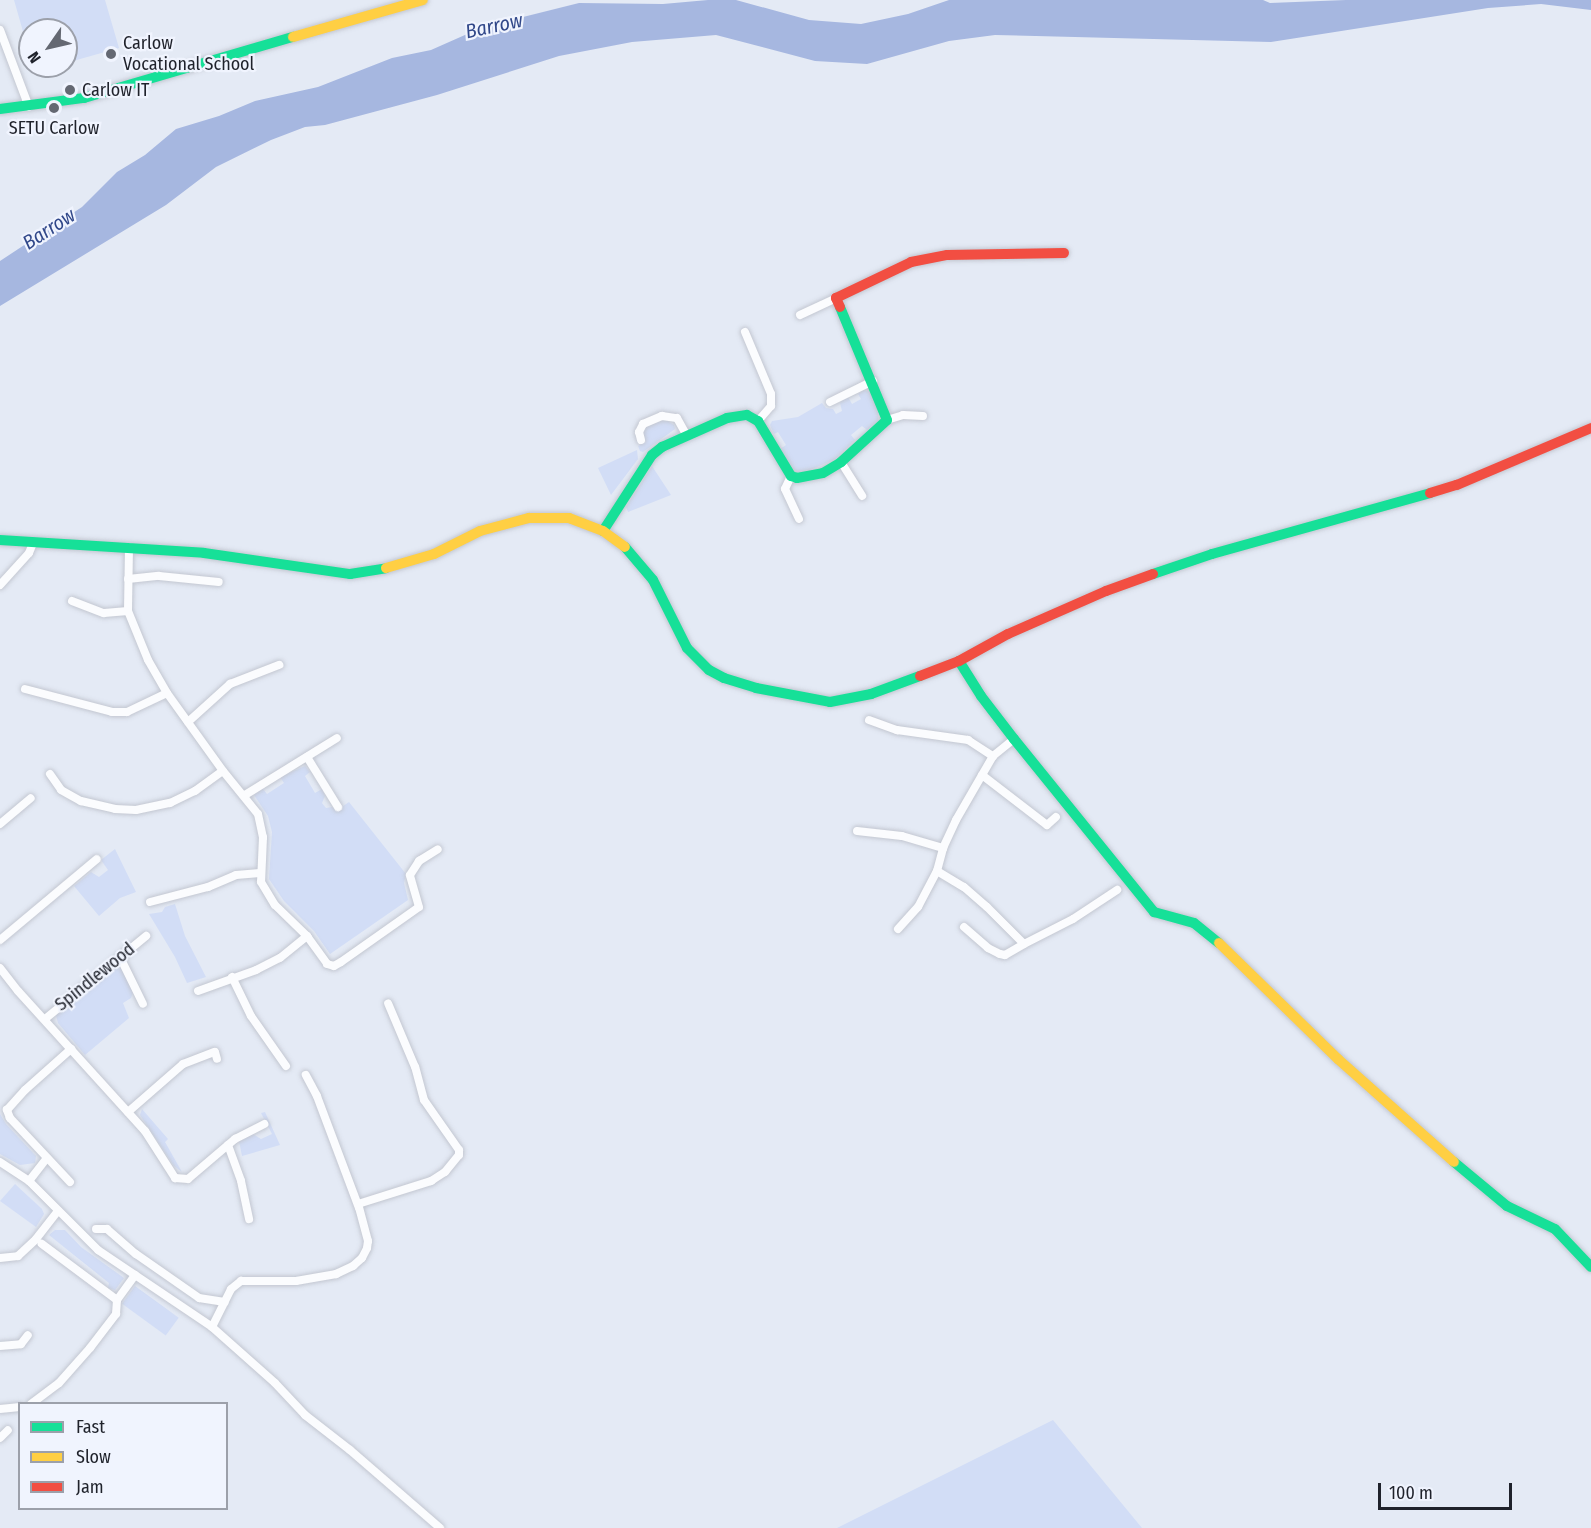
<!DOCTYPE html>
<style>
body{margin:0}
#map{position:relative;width:1591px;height:1528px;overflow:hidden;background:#e4eaf5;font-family:"Fira Sans Condensed",sans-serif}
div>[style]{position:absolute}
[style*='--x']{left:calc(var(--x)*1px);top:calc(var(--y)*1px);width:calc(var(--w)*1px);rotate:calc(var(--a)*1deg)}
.green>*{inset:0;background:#d2ddf6;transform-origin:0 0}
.water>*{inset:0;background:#a6b7e0}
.roads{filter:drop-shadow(0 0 2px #c3c7d1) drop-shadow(0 0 2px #c3c7d1)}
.street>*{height:8px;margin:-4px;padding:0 4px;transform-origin:4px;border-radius:4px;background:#fbfcfe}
.fast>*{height:10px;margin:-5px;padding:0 5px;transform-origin:5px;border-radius:5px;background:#16e098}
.slow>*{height:10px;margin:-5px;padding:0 5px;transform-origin:5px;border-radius:5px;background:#ffcf43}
.jam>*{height:10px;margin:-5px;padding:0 5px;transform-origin:5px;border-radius:5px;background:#f24e42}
.dots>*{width:16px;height:16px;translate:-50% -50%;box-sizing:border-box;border:3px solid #f0f4fe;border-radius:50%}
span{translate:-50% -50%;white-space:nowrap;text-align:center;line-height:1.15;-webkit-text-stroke:4.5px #f0f4fe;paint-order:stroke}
.poi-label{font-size:18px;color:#1f222b}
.left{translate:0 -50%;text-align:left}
.street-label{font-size:18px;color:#1f222b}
.water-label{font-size:20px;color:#304789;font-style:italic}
.legend{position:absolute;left:18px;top:1402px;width:210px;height:108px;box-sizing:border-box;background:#f0f4fe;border:2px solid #9ca0aa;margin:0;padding:8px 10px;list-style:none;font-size:18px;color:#1f222b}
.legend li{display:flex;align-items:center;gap:12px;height:30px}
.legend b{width:30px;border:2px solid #9ca0aa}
.north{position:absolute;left:18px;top:18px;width:60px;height:60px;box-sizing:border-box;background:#f0f4fe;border:2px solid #9ca0aa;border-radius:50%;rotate:236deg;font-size:16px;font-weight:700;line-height:24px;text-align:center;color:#1f222b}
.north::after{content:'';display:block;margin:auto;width:21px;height:27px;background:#646872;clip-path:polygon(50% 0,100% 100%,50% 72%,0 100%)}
.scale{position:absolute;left:1378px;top:1483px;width:134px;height:27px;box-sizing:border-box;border:3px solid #1f222b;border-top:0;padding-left:8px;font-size:18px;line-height:21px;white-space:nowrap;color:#1f222b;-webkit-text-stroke:4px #f0f4fe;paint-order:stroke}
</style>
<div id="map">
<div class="green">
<i style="clip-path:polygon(14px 0,105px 0,119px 48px,66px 63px,66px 30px,30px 30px,30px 56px)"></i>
<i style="clip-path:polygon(863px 390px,871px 392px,878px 411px,878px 421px,867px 430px,862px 426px,851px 435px,855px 440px,835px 459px,801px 474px,793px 469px,780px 449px,786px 445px,778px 432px,774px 434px,770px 425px,772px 421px,798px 417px,822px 403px,826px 408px,833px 409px,836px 414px,842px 411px,840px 403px,842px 400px,848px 397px,852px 404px,861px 399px,858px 394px)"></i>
<i style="clip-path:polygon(664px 419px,674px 425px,675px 429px,643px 452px,640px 451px,638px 446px,646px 442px,642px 431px,646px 426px)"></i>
<i style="clip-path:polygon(637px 450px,638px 459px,611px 495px,598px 468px)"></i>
<i style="clip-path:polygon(652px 466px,671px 495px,628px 512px,626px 507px)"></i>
<i style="clip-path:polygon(305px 766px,310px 772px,305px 776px,315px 793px,322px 789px,325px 796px,322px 803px,326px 808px,332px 807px,336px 811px,349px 802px,406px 874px,404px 883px,408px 900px,330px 954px,314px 931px,284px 901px,269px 879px,272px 832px,268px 816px,254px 795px,262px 788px,267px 794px,284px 783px,280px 777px)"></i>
<i style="clip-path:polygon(115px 849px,136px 892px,120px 898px,99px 916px,74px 886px,91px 872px,99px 877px,108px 870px,101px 860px)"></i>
<i style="clip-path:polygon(175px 904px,185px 936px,206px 977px,187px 983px,175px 957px,149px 914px,162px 912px,165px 907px)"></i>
<i style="clip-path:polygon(119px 967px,123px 969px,133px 993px,131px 998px,123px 1003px,129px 1018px,85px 1055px,58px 1023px,56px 1015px,111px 969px)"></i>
<i style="clip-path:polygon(142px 1109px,168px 1139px,165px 1142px,182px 1172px,174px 1166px,140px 1115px)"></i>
<i style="clip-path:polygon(265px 1112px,280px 1145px,242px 1156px,239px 1141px,253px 1134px,261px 1139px,272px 1134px,261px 1113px)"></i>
<i style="clip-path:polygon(0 1114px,6px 1124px,36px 1156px,35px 1163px,20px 1165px,0 1154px)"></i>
<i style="clip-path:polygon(15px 1184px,42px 1209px,44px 1214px,36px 1227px,0 1201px)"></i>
<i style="clip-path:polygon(55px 1230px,65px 1230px,81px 1247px,124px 1278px,115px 1290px,108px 1288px,109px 1283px,49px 1235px)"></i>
<i style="left:135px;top:1286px;width:54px;height:22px;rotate:36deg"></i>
<i style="clip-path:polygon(1053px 1420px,1142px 1528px,837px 1528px)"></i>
</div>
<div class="water">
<i style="clip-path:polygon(708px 0,736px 0,809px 20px,861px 24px,908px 14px,949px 0,1263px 0,1270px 3px,1346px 0,1591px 0,1591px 10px,1541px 4px,1488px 8px,1271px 42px,995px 35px,949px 41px,867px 64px,815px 61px,716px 35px,632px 42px,559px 56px,437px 95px,325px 125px,305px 127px,271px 140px,216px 167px,166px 205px,0 306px,0 261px,82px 207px,117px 172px,145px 155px,176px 129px,219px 116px,255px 101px,318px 87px,392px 58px,431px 50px,483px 27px,579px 3px,663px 4px)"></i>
</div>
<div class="roads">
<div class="street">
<i style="--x:0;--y:30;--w:82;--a:69.4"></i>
<i style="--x:800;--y:315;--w:40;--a:-25"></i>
<i style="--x:745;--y:332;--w:67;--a:67.2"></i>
<i style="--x:771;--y:394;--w:12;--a:90"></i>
<i style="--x:771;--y:406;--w:20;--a:131"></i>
<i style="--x:830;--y:402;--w:48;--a:-26"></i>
<i style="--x:887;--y:420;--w:17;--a:-17"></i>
<i style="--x:903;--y:415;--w:20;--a:3"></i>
<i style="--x:641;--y:440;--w:8;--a:-104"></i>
<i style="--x:639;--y:432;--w:9;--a:-63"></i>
<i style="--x:643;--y:424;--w:21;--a:-23"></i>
<i style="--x:662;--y:416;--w:15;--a:8"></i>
<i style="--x:677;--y:418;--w:21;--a:61"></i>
<i style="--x:841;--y:462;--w:40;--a:58"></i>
<i style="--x:791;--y:476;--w:14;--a:115"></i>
<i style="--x:785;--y:489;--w:33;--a:65"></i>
<i style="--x:129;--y:547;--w:64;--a:90.9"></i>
<i style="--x:128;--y:611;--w:53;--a:67.8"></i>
<i style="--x:148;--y:660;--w:38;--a:60"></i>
<i style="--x:167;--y:693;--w:96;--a:54.3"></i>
<i style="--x:223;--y:771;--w:55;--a:50.9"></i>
<i style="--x:258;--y:814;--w:24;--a:78"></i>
<i style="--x:263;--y:837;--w:45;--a:92.5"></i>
<i style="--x:261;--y:882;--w:27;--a:59"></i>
<i style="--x:275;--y:905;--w:45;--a:44.1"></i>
<i style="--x:307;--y:936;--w:34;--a:54"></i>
<i style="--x:327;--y:964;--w:7;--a:16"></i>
<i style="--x:334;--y:966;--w:8;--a:-30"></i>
<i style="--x:341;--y:962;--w:95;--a:-35.2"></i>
<i style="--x:419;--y:907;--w:33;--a:-106"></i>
<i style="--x:410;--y:875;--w:17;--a:-57"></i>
<i style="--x:419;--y:861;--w:22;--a:-32"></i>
<i style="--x:128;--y:579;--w:31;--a:-6"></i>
<i style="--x:159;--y:576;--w:60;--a:5.7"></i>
<i style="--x:0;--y:585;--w:43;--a:-47.8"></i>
<i style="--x:29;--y:553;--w:11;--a:-68"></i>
<i style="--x:72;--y:601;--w:34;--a:21"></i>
<i style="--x:104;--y:613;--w:24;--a:-5"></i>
<i style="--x:25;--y:689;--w:90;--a:14.8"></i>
<i style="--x:112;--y:712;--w:15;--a:0"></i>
<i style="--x:127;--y:712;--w:44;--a:-25.4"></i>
<i style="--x:869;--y:720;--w:30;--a:20"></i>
<i style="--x:897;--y:730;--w:72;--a:8"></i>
<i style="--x:968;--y:740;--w:30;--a:33"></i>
<i style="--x:188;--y:722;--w:57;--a:-42.1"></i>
<i style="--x:230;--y:684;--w:53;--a:-21.2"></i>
<i style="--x:307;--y:757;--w:59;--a:58.2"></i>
<i style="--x:50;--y:774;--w:19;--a:55"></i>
<i style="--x:61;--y:790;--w:23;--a:29"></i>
<i style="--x:81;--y:801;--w:35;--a:13"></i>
<i style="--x:115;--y:809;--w:21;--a:3"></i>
<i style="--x:136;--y:810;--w:35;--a:-12"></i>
<i style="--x:170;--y:803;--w:28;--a:-26"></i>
<i style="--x:195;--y:791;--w:34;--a:-36"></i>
<i style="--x:982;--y:775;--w:82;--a:37.6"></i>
<i style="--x:1047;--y:825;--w:12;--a:-42"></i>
<i style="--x:245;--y:795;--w:108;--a:-31.8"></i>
<i style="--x:0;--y:824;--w:40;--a:-40"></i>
<i style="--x:857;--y:831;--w:45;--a:6.3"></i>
<i style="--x:902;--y:836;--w:43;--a:16.3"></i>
<i style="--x:937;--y:871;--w:31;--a:31"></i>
<i style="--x:964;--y:887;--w:30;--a:41"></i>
<i style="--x:987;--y:907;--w:52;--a:45"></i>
<i style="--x:1024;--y:944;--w:55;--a:-27"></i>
<i style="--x:1073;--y:919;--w:53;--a:-33.4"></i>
<i style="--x:150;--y:902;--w:60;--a:-14.5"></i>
<i style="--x:208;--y:887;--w:30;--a:-23"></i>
<i style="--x:236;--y:875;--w:24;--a:-5"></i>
<i style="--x:964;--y:927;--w:32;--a:41"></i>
<i style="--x:988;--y:948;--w:13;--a:27"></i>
<i style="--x:1000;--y:954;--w:5;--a:11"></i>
<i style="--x:1005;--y:955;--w:22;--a:-30"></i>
<i style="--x:898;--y:929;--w:30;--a:-48"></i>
<i style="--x:918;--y:907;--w:41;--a:-62.2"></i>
<i style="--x:937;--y:871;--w:24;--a:-75"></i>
<i style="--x:943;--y:848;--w:31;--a:-65"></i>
<i style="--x:956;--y:820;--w:74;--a:-60"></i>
<i style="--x:993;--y:756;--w:27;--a:-39"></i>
<i style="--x:0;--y:940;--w:126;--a:-39.9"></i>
<i style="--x:120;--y:957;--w:52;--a:63.9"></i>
<i style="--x:0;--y:968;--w:29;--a:52"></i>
<i style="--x:18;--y:991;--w:189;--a:47.8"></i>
<i style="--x:145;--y:1131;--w:56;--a:57.4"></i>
<i style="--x:175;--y:1178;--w:13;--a:4"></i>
<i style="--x:188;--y:1179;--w:62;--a:-40.4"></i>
<i style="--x:235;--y:1139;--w:33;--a:-27"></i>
<i style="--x:232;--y:977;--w:43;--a:64"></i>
<i style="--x:251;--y:1016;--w:61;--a:55"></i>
<i style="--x:198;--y:991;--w:62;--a:-19.9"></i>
<i style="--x:256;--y:970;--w:27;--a:-27"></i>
<i style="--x:280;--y:958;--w:35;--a:-39"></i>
<i style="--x:45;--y:1019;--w:131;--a:-39.4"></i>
<i style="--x:128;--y:1112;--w:73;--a:-41.1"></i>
<i style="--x:183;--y:1064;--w:34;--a:-21"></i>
<i style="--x:215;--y:1052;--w:7;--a:74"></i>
<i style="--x:228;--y:1145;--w:38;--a:70"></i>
<i style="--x:241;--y:1181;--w:39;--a:78"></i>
<i style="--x:0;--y:1162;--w:35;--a:33"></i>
<i style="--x:29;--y:1181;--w:98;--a:45"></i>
<i style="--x:98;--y:1250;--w:138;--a:34"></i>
<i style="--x:212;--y:1327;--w:84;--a:41.6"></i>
<i style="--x:275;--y:1383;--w:44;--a:46.8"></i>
<i style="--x:305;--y:1415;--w:57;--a:37.9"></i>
<i style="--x:350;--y:1450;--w:119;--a:40.9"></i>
<i style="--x:29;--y:1181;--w:29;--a:-52"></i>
<i style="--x:70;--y:1182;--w:88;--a:-133.2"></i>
<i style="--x:10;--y:1118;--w:9;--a:-111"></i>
<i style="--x:7;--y:1110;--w:27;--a:-48"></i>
<i style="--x:25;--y:1090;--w:62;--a:-41.7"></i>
<i style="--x:358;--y:1204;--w:77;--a:-17.5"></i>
<i style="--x:431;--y:1181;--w:17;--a:-33"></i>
<i style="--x:445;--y:1172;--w:22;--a:-51"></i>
<i style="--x:459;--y:1155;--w:5;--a:-90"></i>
<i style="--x:459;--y:1150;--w:61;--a:-125"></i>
<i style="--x:424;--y:1100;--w:34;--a:-105"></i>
<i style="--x:415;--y:1067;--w:69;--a:-112.9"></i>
<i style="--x:96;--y:1229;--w:11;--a:0"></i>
<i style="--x:107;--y:1229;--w:38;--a:41"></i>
<i style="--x:136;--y:1254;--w:77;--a:34.9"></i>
<i style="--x:199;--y:1298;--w:26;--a:9"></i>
<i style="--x:0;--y:1258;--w:18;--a:-6"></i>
<i style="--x:18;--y:1256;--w:25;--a:-43"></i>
<i style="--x:36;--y:1239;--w:36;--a:-52"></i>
<i style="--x:117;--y:1300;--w:31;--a:-54"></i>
<i style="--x:212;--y:1327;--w:42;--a:-63.4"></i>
<i style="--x:231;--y:1289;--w:13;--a:-39"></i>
<i style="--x:241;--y:1281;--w:55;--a:0"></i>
<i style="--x:296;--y:1281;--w:41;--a:-9.9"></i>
<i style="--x:336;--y:1274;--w:19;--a:-25"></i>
<i style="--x:353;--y:1266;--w:12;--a:-42"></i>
<i style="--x:362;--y:1258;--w:11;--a:-63"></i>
<i style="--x:367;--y:1248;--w:7;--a:-82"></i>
<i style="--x:368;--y:1241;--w:34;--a:-105"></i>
<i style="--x:359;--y:1208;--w:120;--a:-110.6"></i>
<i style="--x:317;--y:1096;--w:24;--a:-118"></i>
<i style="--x:0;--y:1346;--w:21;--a:-5"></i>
<i style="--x:21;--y:1344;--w:11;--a:-52"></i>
<i style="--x:31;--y:1404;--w:35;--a:-37"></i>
<i style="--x:59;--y:1383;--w:47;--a:-48.5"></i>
<i style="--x:90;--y:1348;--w:43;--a:-52.6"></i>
<i style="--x:116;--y:1314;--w:14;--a:-86"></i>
<i style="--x:117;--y:1300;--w:94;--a:-143.3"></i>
<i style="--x:0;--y:1409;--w:20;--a:-6"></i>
<i style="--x:0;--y:1438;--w:11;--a:-45"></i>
</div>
<div class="fast">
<i style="--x:0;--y:109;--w:85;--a:-7.5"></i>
<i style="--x:84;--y:98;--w:218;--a:-16.3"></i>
<i style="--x:603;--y:531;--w:90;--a:-57.2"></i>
<i style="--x:652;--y:455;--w:13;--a:-39"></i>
<i style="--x:662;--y:447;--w:71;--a:-24"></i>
<i style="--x:727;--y:418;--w:20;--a:-9"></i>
<i style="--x:747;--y:415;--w:13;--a:29"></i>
<i style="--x:758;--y:421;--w:64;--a:59"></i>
<i style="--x:791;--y:476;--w:6;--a:18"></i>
<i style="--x:797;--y:478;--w:26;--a:-11"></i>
<i style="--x:823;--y:473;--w:21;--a:-31"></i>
<i style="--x:841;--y:462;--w:62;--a:-42.4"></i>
<i style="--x:887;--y:420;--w:122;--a:-112.6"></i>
<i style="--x:0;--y:540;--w:204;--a:3.6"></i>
<i style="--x:204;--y:553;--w:148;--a:8.2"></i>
<i style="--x:350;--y:574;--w:36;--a:-9"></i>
<i style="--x:625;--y:547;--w:43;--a:49.7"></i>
<i style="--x:653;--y:580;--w:76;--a:63.4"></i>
<i style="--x:687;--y:648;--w:31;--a:45"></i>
<i style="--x:709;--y:670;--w:17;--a:28"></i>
<i style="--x:724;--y:678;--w:34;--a:17"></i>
<i style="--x:756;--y:688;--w:75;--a:10.7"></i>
<i style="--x:830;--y:702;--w:42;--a:-11"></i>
<i style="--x:871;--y:694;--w:52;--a:-20.2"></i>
<i style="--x:1153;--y:574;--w:62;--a:-18.7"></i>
<i style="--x:1212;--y:554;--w:226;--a:-15.6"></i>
<i style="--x:959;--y:661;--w:41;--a:57.8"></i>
<i style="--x:981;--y:696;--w:54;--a:52.5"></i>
<i style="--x:1014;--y:739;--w:223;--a:51"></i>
<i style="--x:1154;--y:912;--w:41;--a:15.4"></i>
<i style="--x:1194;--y:923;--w:32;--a:39"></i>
<i style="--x:1454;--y:1162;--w:69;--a:39.7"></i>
<i style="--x:1507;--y:1206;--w:53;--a:25.6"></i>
<i style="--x:1555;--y:1229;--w:52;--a:46.5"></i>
</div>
<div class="slow">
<i style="--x:293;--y:37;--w:135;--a:-15.9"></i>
<i style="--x:386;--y:568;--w:50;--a:-16.3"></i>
<i style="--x:434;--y:554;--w:51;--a:-26.6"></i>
<i style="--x:480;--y:531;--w:51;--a:-14.9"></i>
<i style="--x:529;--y:518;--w:40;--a:0"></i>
<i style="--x:569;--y:518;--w:36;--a:21"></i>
<i style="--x:603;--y:531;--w:27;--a:36"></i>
<i style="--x:1219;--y:943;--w:166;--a:44.3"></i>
<i style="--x:1338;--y:1059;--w:155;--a:41.6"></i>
</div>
<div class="jam">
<i style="--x:840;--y:307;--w:10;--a:-114"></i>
<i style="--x:836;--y:298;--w:83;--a:-25.6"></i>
<i style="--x:911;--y:262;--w:37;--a:-11"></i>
<i style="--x:947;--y:255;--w:117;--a:-1"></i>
<i style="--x:1430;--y:493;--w:28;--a:-17"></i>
<i style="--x:1457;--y:485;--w:146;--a:-23"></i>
<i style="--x:920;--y:676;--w:42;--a:-21"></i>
<i style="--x:959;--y:661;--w:56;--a:-28.9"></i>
<i style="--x:1008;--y:634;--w:107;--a:-23.7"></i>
<i style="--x:1106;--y:591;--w:50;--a:-19.9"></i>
</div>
</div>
<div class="dots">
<i style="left:111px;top:54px;background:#646872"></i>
<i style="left:70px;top:90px;background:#646872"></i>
<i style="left:54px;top:108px;background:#646872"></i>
</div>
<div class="poi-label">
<span class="left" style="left:123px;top:54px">Carlow<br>Vocational School</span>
<span class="left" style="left:82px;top:90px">Carlow IT</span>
<span style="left:54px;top:128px">SETU Carlow</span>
</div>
<div class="street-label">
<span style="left:95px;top:977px;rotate:-39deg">Spindlewood</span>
</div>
<div class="water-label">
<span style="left:494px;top:26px;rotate:-12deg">Barrow</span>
<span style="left:49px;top:229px;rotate:-33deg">Barrow</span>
</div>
<ul class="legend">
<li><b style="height:8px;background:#16e098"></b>Fast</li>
<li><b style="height:8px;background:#ffcf43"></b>Slow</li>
<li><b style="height:8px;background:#f24e42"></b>Jam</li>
</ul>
<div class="north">N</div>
<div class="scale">100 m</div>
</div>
